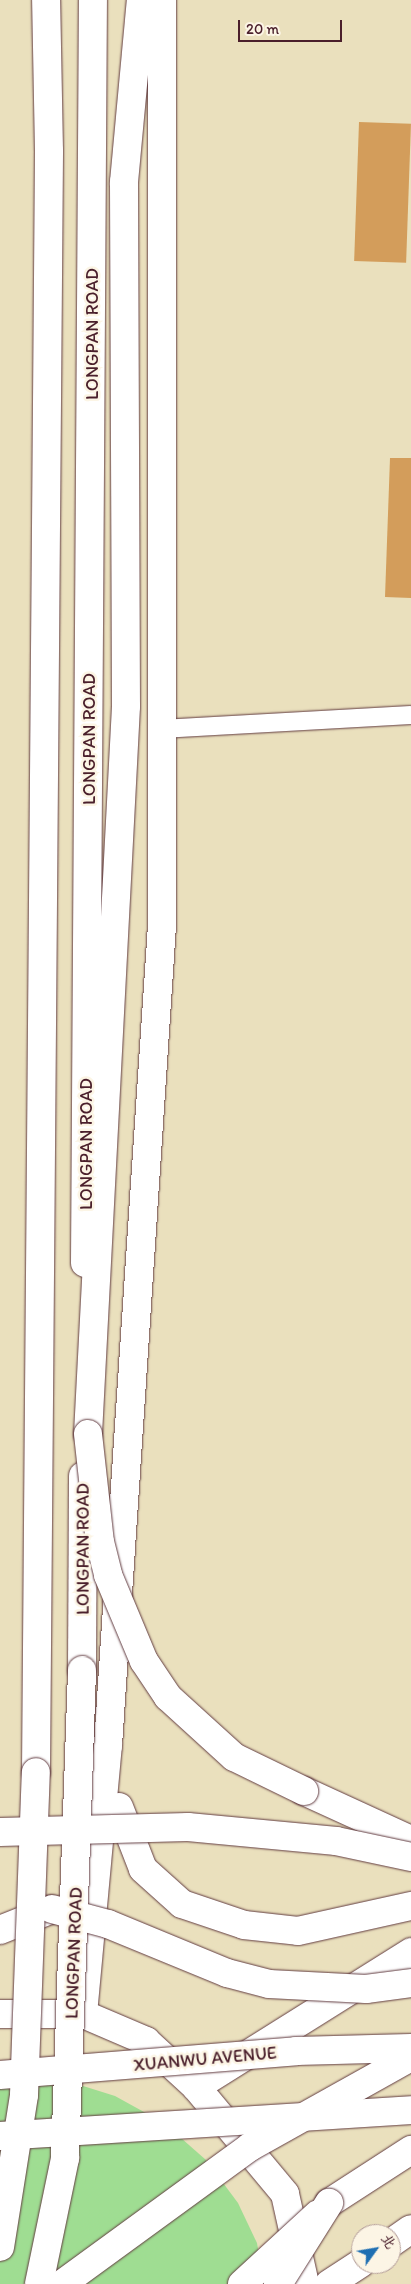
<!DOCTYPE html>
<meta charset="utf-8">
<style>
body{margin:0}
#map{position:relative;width:411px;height:2284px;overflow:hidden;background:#eae0bd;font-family:Itim,"LXGW WenKai TC",sans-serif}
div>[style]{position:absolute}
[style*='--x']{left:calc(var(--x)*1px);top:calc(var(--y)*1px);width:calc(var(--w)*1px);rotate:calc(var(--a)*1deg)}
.green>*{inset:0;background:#9fdd92}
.building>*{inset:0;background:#d39d5b;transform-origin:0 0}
.roads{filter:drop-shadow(0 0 1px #623c41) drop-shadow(0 0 1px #623c41)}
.lane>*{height:18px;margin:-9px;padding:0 9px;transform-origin:9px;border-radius:9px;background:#fff}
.secondary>*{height:28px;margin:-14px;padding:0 14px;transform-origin:14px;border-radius:14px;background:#fff}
.primary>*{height:28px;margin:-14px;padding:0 14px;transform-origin:14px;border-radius:14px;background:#fff}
.highway>*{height:28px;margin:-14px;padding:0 14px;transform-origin:14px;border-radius:14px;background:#fff}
.bridges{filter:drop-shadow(0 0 1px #623c41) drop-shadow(0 0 1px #623c41)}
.primary-bridge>*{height:28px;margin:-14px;padding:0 14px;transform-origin:14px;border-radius:14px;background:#fff}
.highway-bridge>*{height:28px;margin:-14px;padding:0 14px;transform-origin:14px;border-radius:14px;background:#fff}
span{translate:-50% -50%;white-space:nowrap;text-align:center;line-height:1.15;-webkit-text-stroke:5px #fcf5e5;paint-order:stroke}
.street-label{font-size:18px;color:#4a1f2b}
.north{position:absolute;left:351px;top:2224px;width:50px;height:50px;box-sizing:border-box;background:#fcf5e5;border:1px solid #b59f9b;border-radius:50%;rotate:58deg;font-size:14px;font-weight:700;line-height:20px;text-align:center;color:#4a1f2b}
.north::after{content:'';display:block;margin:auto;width:18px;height:22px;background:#1f6fb2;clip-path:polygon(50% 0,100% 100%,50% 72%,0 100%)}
.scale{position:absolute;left:238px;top:20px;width:104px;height:22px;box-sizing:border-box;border:2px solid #4a1f2b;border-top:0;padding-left:6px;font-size:15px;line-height:18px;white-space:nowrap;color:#4a1f2b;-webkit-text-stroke:4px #fcf5e5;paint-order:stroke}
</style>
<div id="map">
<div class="green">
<i style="clip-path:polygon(0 2076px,64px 2080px,115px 2096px,164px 2123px,206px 2160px,238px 2203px,257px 2243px,264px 2284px,0 2284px)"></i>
</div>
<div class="building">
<i style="left:359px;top:122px;width:52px;height:139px;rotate:2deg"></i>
<i style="clip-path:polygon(390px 458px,411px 458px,411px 598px,385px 597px)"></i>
</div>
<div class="roads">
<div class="lane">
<i style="--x:161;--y:729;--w:250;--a:-3.2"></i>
</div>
<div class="secondary">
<i style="--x:119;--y:1807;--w:66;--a:68.8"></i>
<i style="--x:143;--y:1869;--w:52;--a:41.9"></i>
<i style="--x:182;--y:1904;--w:65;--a:18.7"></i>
<i style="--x:244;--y:1925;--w:54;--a:6.3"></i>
<i style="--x:298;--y:1931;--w:116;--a:-12.5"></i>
<i style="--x:0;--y:2014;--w:83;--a:0"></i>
<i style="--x:83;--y:2014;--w:69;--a:23.2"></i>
<i style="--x:146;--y:2041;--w:68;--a:42.6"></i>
<i style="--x:196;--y:2087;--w:139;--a:50.2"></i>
<i style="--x:285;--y:2194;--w:92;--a:77.5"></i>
<i style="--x:83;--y:2014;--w:270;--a:-84.7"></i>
<i style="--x:108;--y:1745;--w:821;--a:-86.23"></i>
<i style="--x:162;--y:926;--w:926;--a:-90"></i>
<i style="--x:196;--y:2087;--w:254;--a:-32.1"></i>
<i style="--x:391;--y:2243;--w:24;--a:-35"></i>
<i style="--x:329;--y:2284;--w:38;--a:-33"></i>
</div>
<div class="primary">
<i style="--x:85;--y:1263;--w:1263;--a:-89.64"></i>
<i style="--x:82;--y:1670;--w:194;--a:-89.7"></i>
<i style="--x:36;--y:1772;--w:1621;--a:-89.54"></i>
<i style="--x:49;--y:151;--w:151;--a:-91.1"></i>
</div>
<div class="highway">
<i style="--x:88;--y:1434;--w:729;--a:-87.01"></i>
<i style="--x:126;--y:706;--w:524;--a:-90.22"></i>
<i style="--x:124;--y:182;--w:183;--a:-84.7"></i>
<i style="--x:304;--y:1791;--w:118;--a:24.6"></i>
<i style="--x:0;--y:1930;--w:54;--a:-21.8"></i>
<i style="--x:329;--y:2203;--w:98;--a:-32.9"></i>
</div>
</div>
<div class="bridges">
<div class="primary-bridge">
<i style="--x:0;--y:2247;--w:154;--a:-81"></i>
<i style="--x:24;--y:2095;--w:323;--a:-87.9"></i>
<i style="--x:39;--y:2284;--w:129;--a:-78.3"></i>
<i style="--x:65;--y:2158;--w:488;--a:-88"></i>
<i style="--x:62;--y:2284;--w:233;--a:-36.1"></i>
<i style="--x:250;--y:2147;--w:184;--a:-29.2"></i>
<i style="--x:242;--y:2284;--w:103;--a:-42.6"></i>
</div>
<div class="highway-bridge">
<i style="--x:88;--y:1434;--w:109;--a:83.7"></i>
<i style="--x:100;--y:1542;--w:34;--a:76"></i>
<i style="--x:108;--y:1575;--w:93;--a:67.3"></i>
<i style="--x:144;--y:1661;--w:43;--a:56.3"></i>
<i style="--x:168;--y:1697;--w:89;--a:42.3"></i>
<i style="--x:234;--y:1757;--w:78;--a:25.9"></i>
<i style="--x:0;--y:1832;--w:188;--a:-1.5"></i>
<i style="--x:188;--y:1827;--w:149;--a:5.4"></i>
<i style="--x:336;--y:1841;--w:77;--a:12"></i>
<i style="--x:52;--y:1909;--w:58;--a:15"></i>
<i style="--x:108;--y:1924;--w:129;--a:22.4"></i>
<i style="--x:227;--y:1973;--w:43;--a:14.7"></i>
<i style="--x:269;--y:1984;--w:97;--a:3"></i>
<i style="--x:366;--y:1989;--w:45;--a:-7.6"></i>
<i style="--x:0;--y:2075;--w:297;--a:-4.6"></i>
<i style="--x:296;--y:2051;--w:115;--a:-1.5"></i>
<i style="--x:0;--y:2136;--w:412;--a:-3.6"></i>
<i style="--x:278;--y:2284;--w:96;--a:-57.8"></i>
</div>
</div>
<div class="street-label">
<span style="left:92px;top:334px;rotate:-90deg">LONGPAN ROAD</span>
<span style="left:89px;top:739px;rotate:-90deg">LONGPAN ROAD</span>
<span style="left:86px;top:1144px;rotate:-90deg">LONGPAN ROAD</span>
<span style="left:83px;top:1549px;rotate:-90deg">LONGPAN ROAD</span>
<span style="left:74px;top:1953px;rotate:-88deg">LONGPAN ROAD</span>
<span style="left:205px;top:2059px;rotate:-5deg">XUANWU AVENUE</span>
</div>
<div class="north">北</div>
<div class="scale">20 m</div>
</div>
